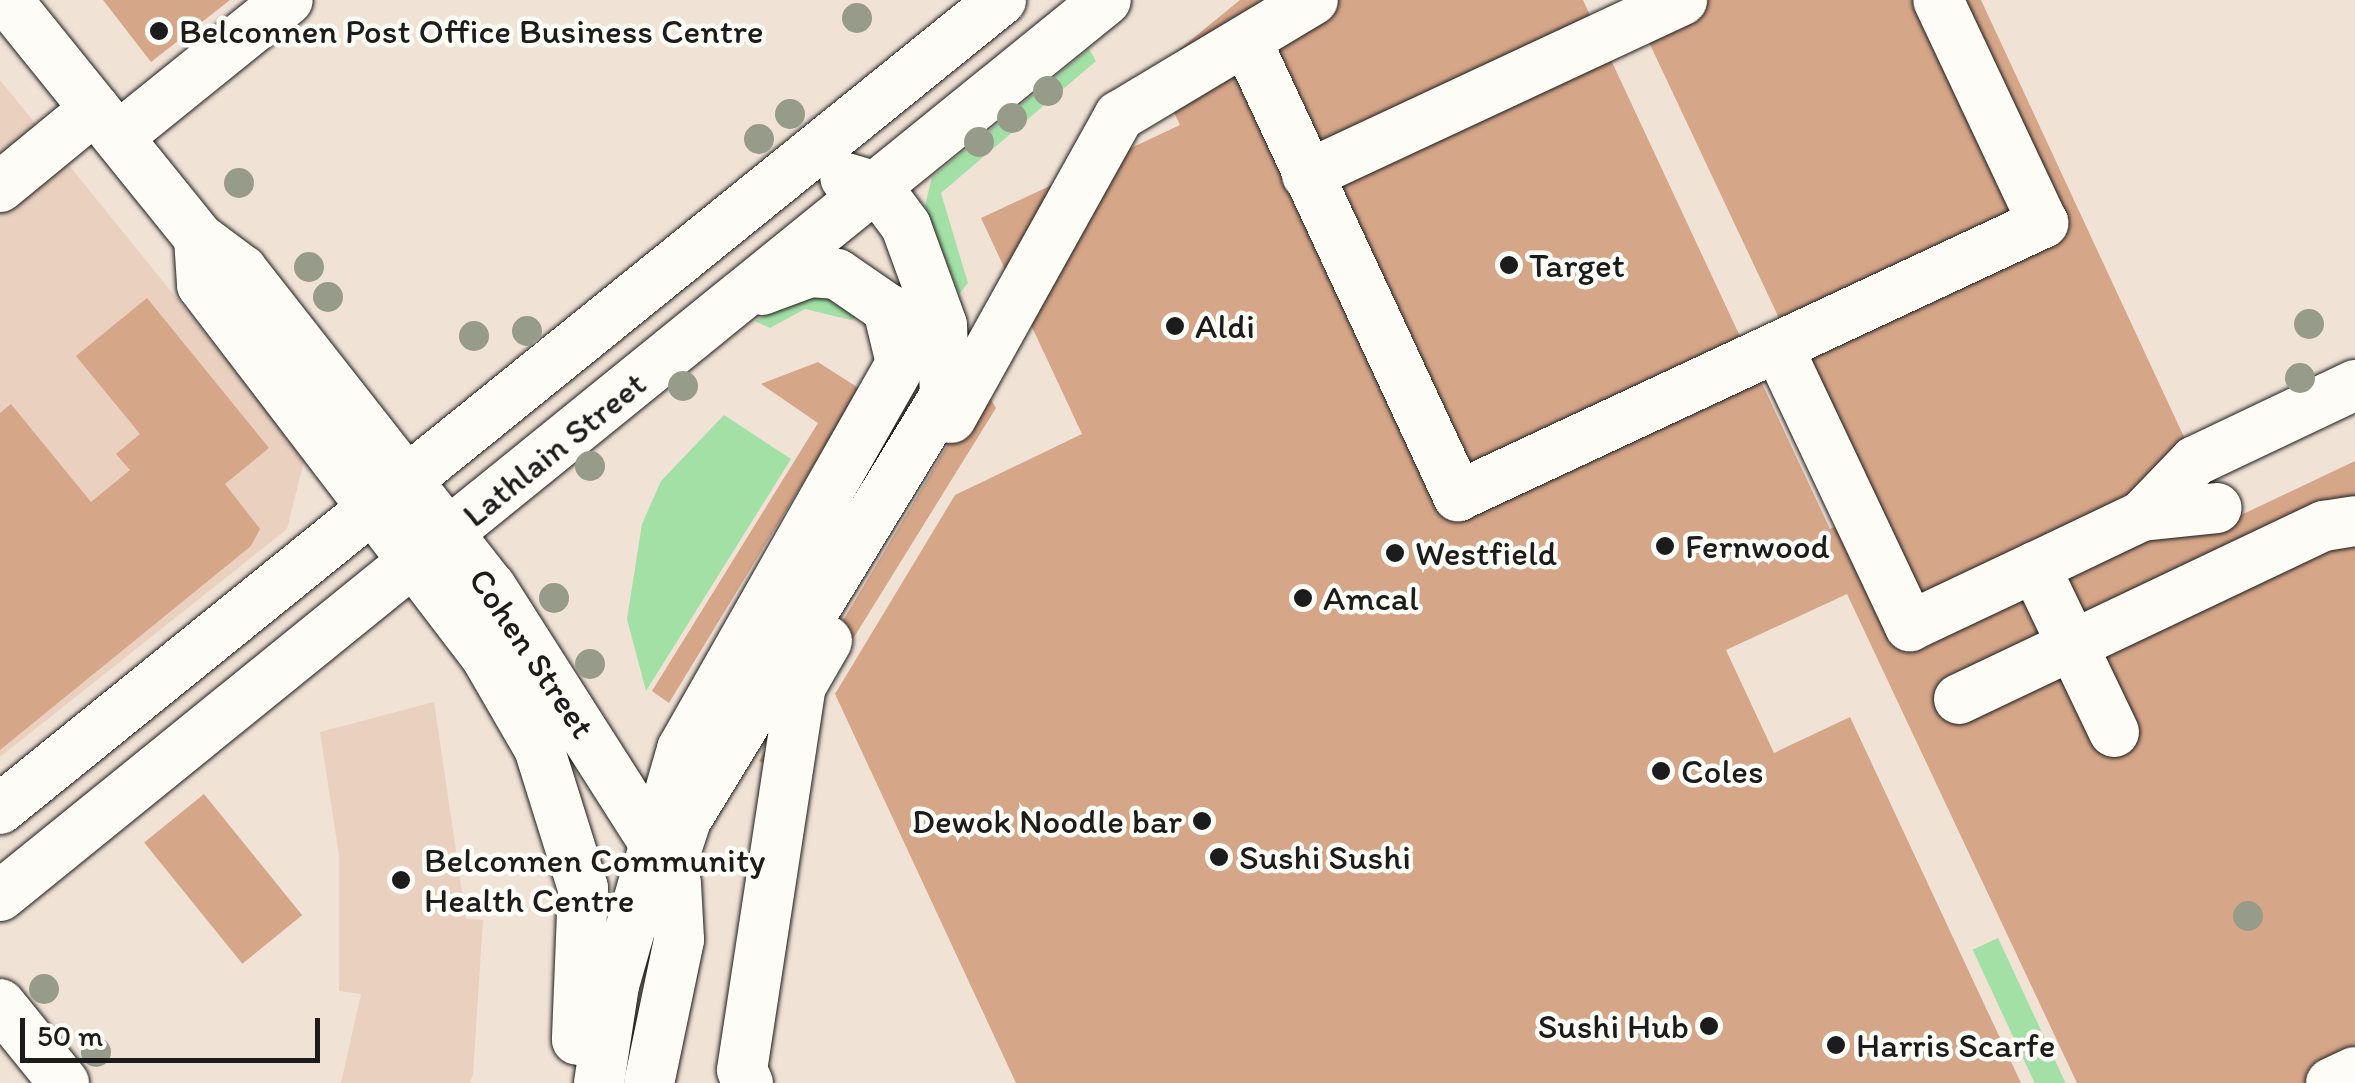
<!DOCTYPE html>
<style>
body{margin:0}
#map{position:relative;width:2355px;height:1083px;overflow:hidden;background:#f1e2d6;font-family:Itim,sans-serif}
div>[style]{position:absolute}
[style*='--x']{left:calc(var(--x)*1px);top:calc(var(--y)*1px);width:calc(var(--w)*1px);rotate:calc(var(--a)*1deg)}
.built>*{inset:0;background:#e9d0bf}
.green>*{inset:0;background:#a3e0a6;transform-origin:0 0}
.building>*{inset:0;background:#d6a689;transform-origin:0 0}
.roads{filter:drop-shadow(0 0 2px #1c1c1c) drop-shadow(0 0 2px #1c1c1c)}
.minor>*{height:50px;margin:-25px;padding:0 25px;transform-origin:25px;border-radius:25px;background:#fdfcf7}
.trees>*{width:30px;height:30px;margin:-15px;border-radius:50%;background:#969b8a}
.dots>*{width:28px;height:28px;translate:-50% -50%;box-sizing:border-box;border:5px solid #fdfcf7;border-radius:50%}
span{translate:-50% -50%;white-space:nowrap;text-align:center;line-height:1.15;-webkit-text-stroke:9px #fdfcf7;paint-order:stroke}
.poi-label{font-size:35px;color:#1c1c1c}
.left{translate:0 -50%;text-align:left}
.right{translate:-100% -50%;text-align:right}
.street-label{font-size:35px;color:#1c1c1c}
.scale{position:absolute;left:20px;top:1018px;width:300px;height:45px;box-sizing:border-box;border:5px solid #1c1c1c;border-top:0;padding-left:12px;font-size:30px;line-height:35px;white-space:nowrap;color:#1c1c1c;-webkit-text-stroke:8px #fdfcf7;paint-order:stroke}
</style>
<div id="map">
<div class="built">
<i style="clip-path:polygon(0 80px,305px 457px,287px 529px,0 757px)"></i>
<i style="clip-path:polygon(434px 702px,466px 919px,483px 920px,473px 1074px,470px 1083px,341px 1083px,361px 994px,339px 991px,339px 855px,320px 732px)"></i>
</div>
<div class="green">
<i style="clip-path:polygon(1089px 49px,1096px 61px,941px 193px,968px 283px,959px 294px,925px 206px,932px 177px)"></i>
<i style="clip-path:polygon(806px 295px,831px 297px,867px 312px,851px 320px,805px 309px,770px 328px,755px 321px)"></i>
<i style="clip-path:polygon(724px 415px,791px 459px,646px 691px,627px 619px,642px 524px,661px 481px)"></i>
<i style="left:1998px;top:938px;width:160px;height:28px;rotate:65deg"></i>
</div>
<div class="building">
<i style="clip-path:polygon(103px 0,230px 0,151px 62px)"></i>
<i style="clip-path:polygon(1240px 0,1583px 0,1830px 529px,1870px 511px,1629px 0,1981px 0,2224px 523px,2355px 461px,2355px 1083px,2077px 1083px,1847px 594px,1726px 650px,1774px 753px,1850px 717px,2021px 1083px,1016px 1083px,835px 694px,955px 495px,1082px 434px,981px 218px,1180px 125px,1154px 70px)"></i>
<i style="clip-path:polygon(147px 298px,269px 448px,225px 484px,260px 529px,251px 546px,0 750px,0 413px,11px 404px,91px 502px,130px 470px,116px 454px,140px 434px,76px 356px)"></i>
<i style="clip-path:polygon(818px 362px,860px 389px,669px 703px,652px 691px,818px 423px,761px 384px)"></i>
<i style="clip-path:polygon(983px 386px,996px 408px,812px 705px,790px 777px,759px 761px)"></i>
<i style="left:204px;top:794px;width:156px;height:77px;rotate:51deg"></i>
</div>
<div class="roads">
<div class="minor">
<i style="--x:7;--y:0;--w:306;--a:51.1"></i>
<i style="--x:199;--y:238;--w:54;--a:36.7"></i>
<i style="--x:242;--y:270;--w:403;--a:51.9"></i>
<i style="--x:491;--y:587;--w:300;--a:57.5"></i>
<i style="--x:652;--y:840;--w:50;--a:61.4"></i>
<i style="--x:676;--y:884;--w:56;--a:86.9"></i>
<i style="--x:679;--y:940;--w:146;--a:101.8"></i>
<i style="--x:1247;--y:42;--w:501;--a:65.07"></i>
<i style="--x:1458;--y:496;--w:646;--a:-25.02"></i>
<i style="--x:2043;--y:223;--w:246;--a:-115.2"></i>
<i style="--x:118;--y:137;--w:218;--a:-38.9"></i>
<i style="--x:1307;--y:175;--w:414;--a:-25"></i>
<i style="--x:0;--y:187;--w:123;--a:-39.4"></i>
<i style="--x:199;--y:238;--w:47;--a:86.3"></i>
<i style="--x:202;--y:285;--w:466;--a:52.6"></i>
<i style="--x:485;--y:655;--w:108;--a:59.9"></i>
<i style="--x:539;--y:748;--w:147;--a:72.6"></i>
<i style="--x:583;--y:888;--w:152;--a:92.3"></i>
<i style="--x:1778;--y:347;--w:309;--a:64.7"></i>
<i style="--x:1910;--y:626;--w:138;--a:-25.3"></i>
<i style="--x:951;--y:418;--w:346;--a:-60.9"></i>
<i style="--x:1119;--y:116;--w:226;--a:-30.9"></i>
<i style="--x:2142;--y:516;--w:76;--a:-46.1"></i>
<i style="--x:2195;--y:461;--w:177;--a:-25.4"></i>
<i style="--x:1959;--y:699;--w:404;--a:-25.4"></i>
<i style="--x:2324;--y:526;--w:31;--a:-9"></i>
<i style="--x:2114;--y:732;--w:183;--a:-115.6"></i>
<i style="--x:2035;--y:567;--w:119;--a:-25.5"></i>
<i style="--x:2142;--y:516;--w:75;--a:-6.1"></i>
<i style="--x:0;--y:809;--w:1287;--a:-38.94"></i>
<i style="--x:663;--y:890;--w:74;--a:-71.8"></i>
<i style="--x:686;--y:820;--w:498;--a:-58.6"></i>
<i style="--x:945;--y:395;--w:70;--a:-92.5"></i>
<i style="--x:942;--y:325;--w:105;--a:-110"></i>
<i style="--x:906;--y:226;--w:49;--a:-126.6"></i>
<i style="--x:877;--y:187;--w:33;--a:-164"></i>
<i style="--x:0;--y:896;--w:1423;--a:-39.01"></i>
<i style="--x:0;--y:1004;--w:102;--a:51"></i>
<i style="--x:599;--y:1083;--w:99;--a:-81.3"></i>
<i style="--x:614;--y:985;--w:246;--a:-73.9"></i>
<i style="--x:682;--y:749;--w:444;--a:-60.4"></i>
<i style="--x:901;--y:363;--w:56;--a:-103.5"></i>
<i style="--x:888;--y:309;--w:62;--a:-145.5"></i>
<i style="--x:837;--y:274;--w:27;--a:-176"></i>
<i style="--x:810;--y:272;--w:51;--a:159.4"></i>
<i style="--x:748;--y:1083;--w:14;--a:-115"></i>
<i style="--x:742;--y:1070;--w:389;--a:-81.3"></i>
<i style="--x:801;--y:686;--w:52;--a:-60"></i>
<i style="--x:2331;--y:1083;--w:26;--a:-25"></i>
</div>
</div>
<div class="trees">
<i style="left:857px;top:18px"></i>
<i style="left:1048px;top:91px"></i>
<i style="left:790px;top:114px"></i>
<i style="left:1012px;top:118px"></i>
<i style="left:759px;top:139px"></i>
<i style="left:979px;top:142px"></i>
<i style="left:239px;top:183px"></i>
<i style="left:309px;top:267px"></i>
<i style="left:328px;top:297px"></i>
<i style="left:2309px;top:324px"></i>
<i style="left:527px;top:331px"></i>
<i style="left:474px;top:336px"></i>
<i style="left:2300px;top:378px"></i>
<i style="left:683px;top:386px"></i>
<i style="left:590px;top:466px"></i>
<i style="left:554px;top:598px"></i>
<i style="left:590px;top:664px"></i>
<i style="left:2248px;top:916px"></i>
<i style="left:44px;top:989px"></i>
<i style="left:96px;top:1052px"></i>
</div>
<div class="dots">
<i style="left:159px;top:31px;background:#1c1c1c"></i>
<i style="left:1509px;top:265px;background:#1c1c1c"></i>
<i style="left:1175px;top:326px;background:#1c1c1c"></i>
<i style="left:1665px;top:546px;background:#1c1c1c"></i>
<i style="left:1395px;top:553px;background:#1c1c1c"></i>
<i style="left:1303px;top:598px;background:#1c1c1c"></i>
<i style="left:1661px;top:771px;background:#1c1c1c"></i>
<i style="left:1202px;top:821px;background:#1c1c1c"></i>
<i style="left:1219px;top:857px;background:#1c1c1c"></i>
<i style="left:401px;top:880px;background:#1c1c1c"></i>
<i style="left:1709px;top:1026px;background:#1c1c1c"></i>
<i style="left:1836px;top:1045px;background:#1c1c1c"></i>
</div>
<div class="poi-label">
<span class="left" style="left:179px;top:31px">Belconnen Post Office Business Centre</span>
<span class="left" style="left:1529px;top:265px">Target</span>
<span class="left" style="left:1195px;top:326px">Aldi</span>
<span class="left" style="left:1685px;top:546px">Fernwood</span>
<span class="left" style="left:1415px;top:553px">Westfield</span>
<span class="left" style="left:1323px;top:598px">Amcal</span>
<span class="left" style="left:1681px;top:771px">Coles</span>
<span class="right" style="left:1182px;top:821px">Dewok Noodle bar</span>
<span class="left" style="left:1239px;top:857px">Sushi Sushi</span>
<span class="left" style="left:424px;top:880px">Belconnen Community<br>Health Centre</span>
<span class="right" style="left:1689px;top:1026px">Sushi Hub</span>
<span class="left" style="left:1856px;top:1045px">Harris Scarfe</span>
</div>
<div class="street-label">
<span style="left:554px;top:449px;rotate:-39deg">Lathlain Street</span>
<span style="left:532px;top:653px;rotate:56deg">Cohen Street</span>
</div>
<div class="scale">50 m</div>
</div>
